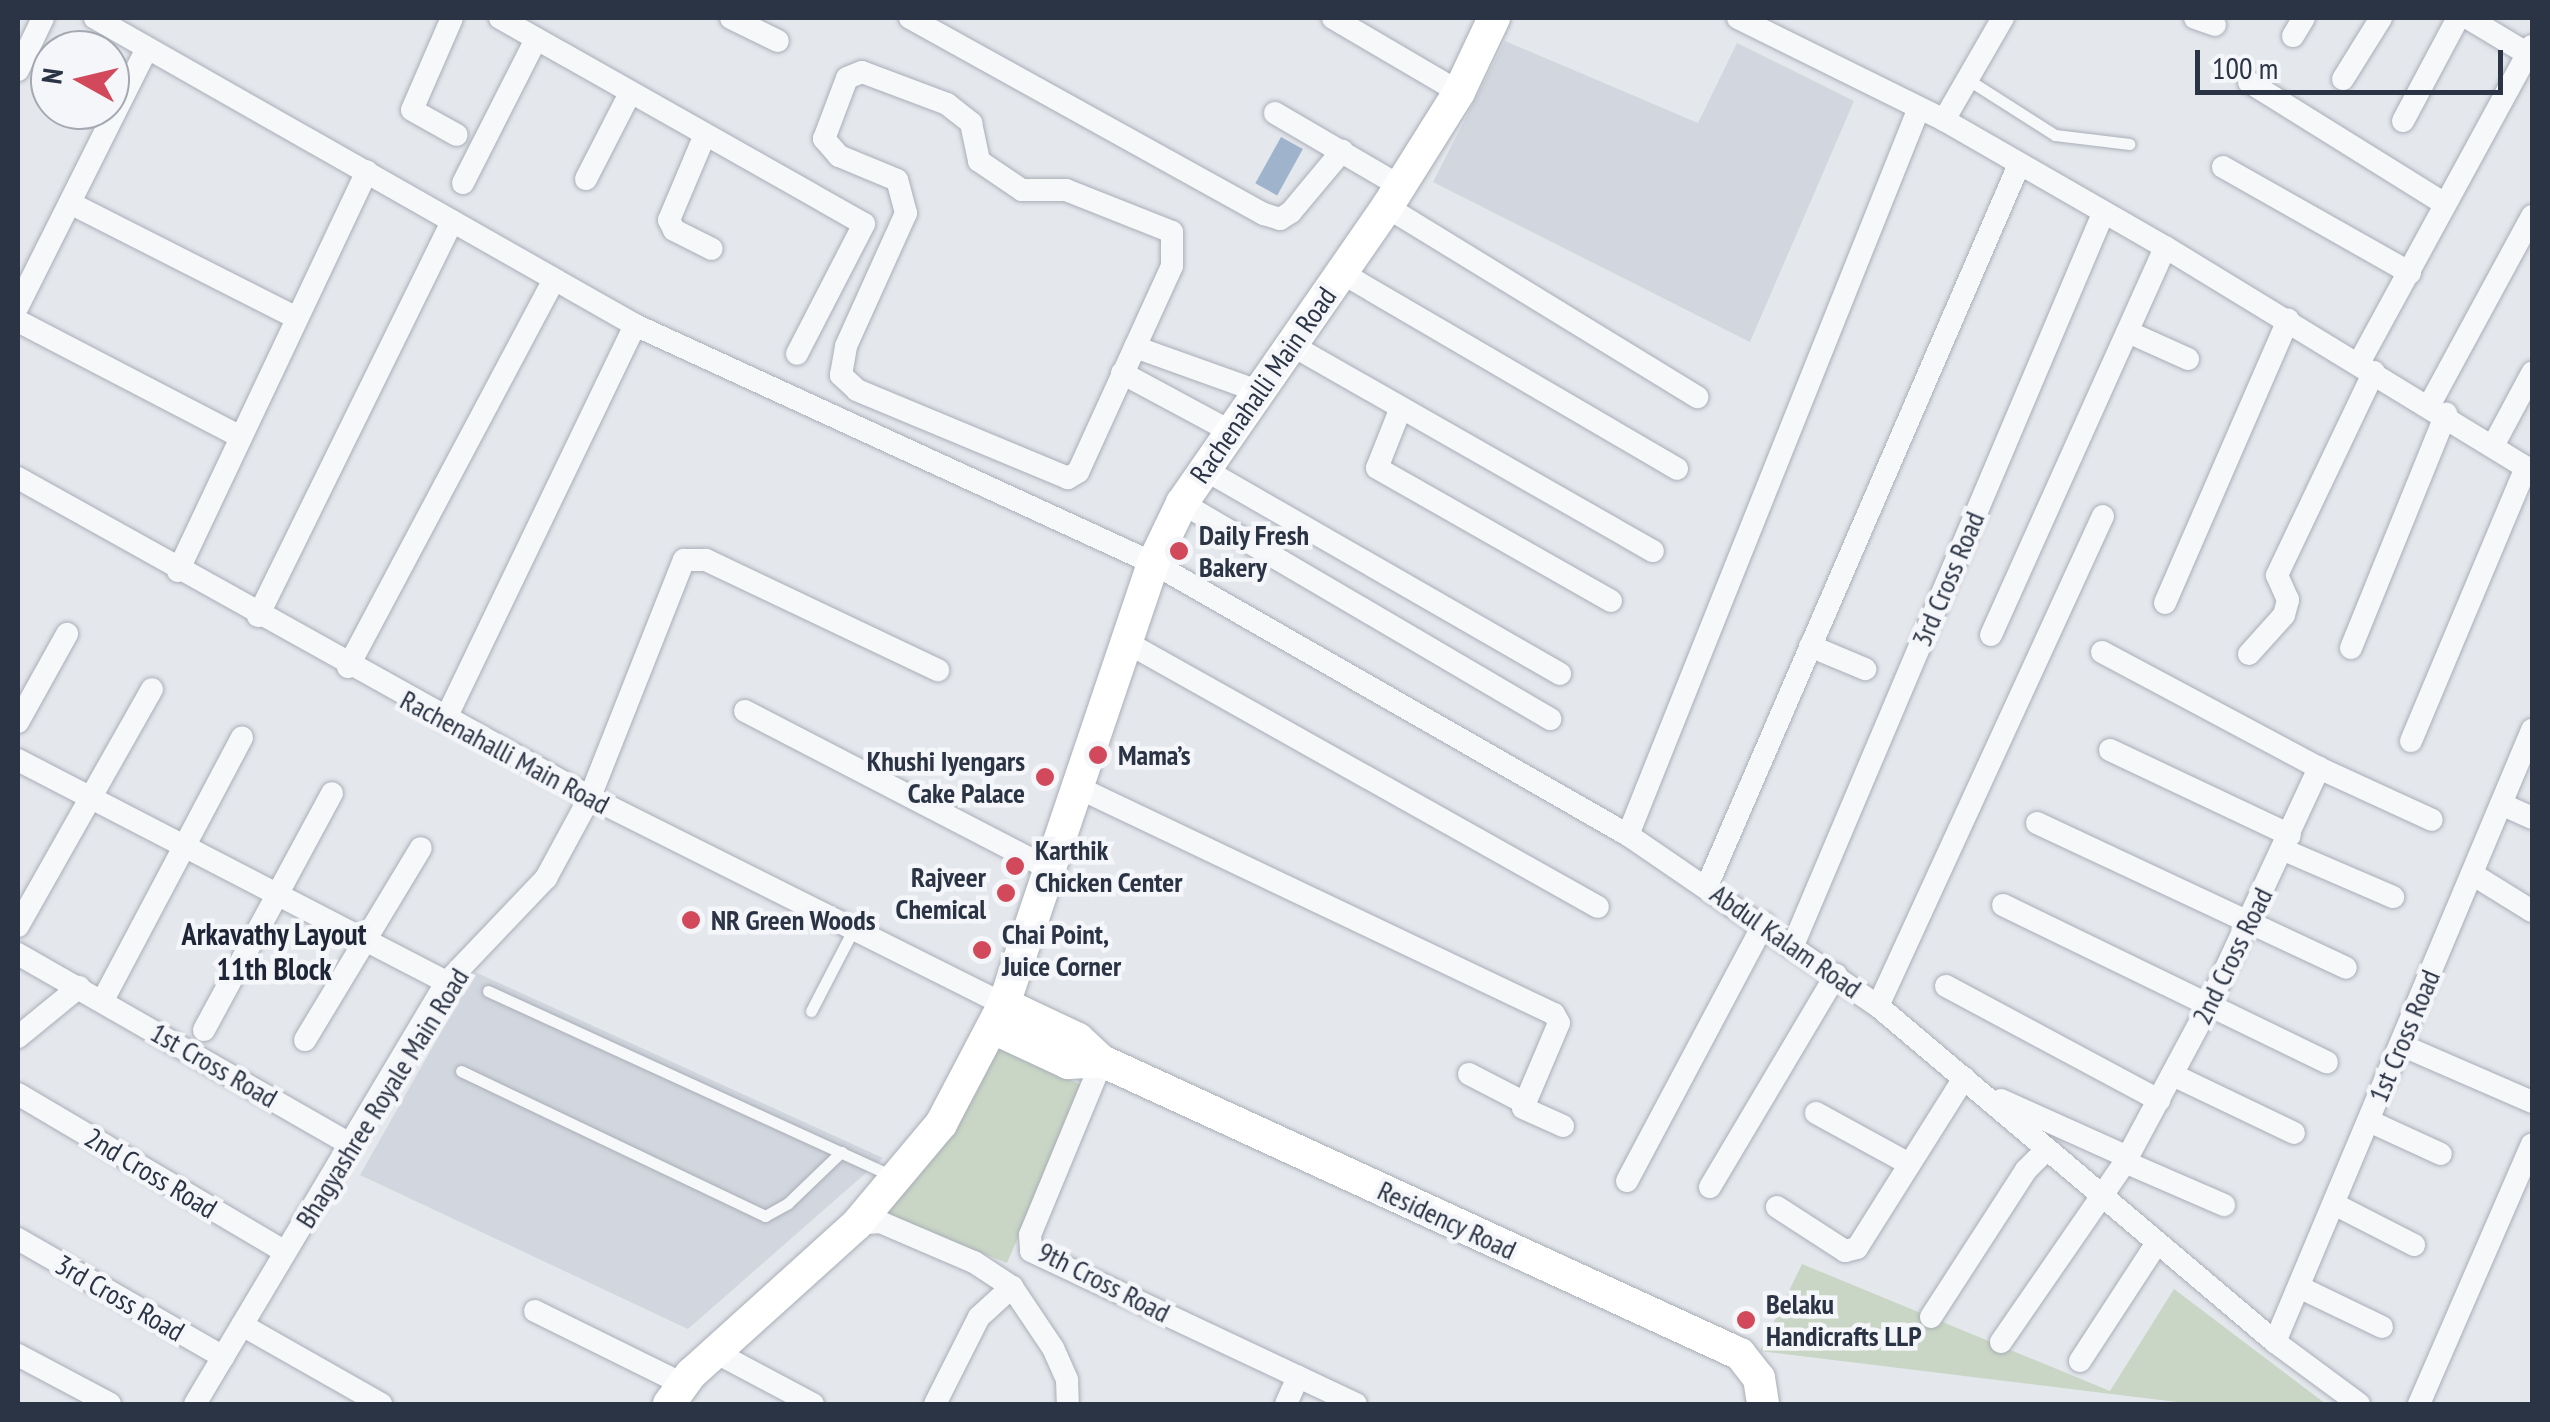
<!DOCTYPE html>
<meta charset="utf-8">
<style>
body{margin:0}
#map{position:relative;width:2550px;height:1422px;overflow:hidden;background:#e4e7ec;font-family:"PT Sans Narrow",sans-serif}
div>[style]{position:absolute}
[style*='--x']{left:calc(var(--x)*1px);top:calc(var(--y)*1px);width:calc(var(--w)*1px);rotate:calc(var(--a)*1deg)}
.built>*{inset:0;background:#d2d6de}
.green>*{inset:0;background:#c9d6c5}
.water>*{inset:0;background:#9fb4cc;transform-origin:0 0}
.roads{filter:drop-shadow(0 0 2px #a9aeb7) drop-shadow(0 0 2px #a9aeb7)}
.lane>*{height:11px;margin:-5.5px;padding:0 5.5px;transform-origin:5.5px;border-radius:5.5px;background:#f7f8fa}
.street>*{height:22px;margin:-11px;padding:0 11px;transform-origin:11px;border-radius:11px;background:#f7f8fa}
.secondary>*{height:32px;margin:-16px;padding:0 16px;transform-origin:16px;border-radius:16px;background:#fff}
.dots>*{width:28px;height:28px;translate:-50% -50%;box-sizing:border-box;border:5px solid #f4f6f9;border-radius:50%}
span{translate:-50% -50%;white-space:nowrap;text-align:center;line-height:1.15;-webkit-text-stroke:9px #f4f6f9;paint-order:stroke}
.street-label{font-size:28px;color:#2b3445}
.poi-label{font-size:28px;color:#2b3445;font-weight:700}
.left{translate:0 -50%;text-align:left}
.right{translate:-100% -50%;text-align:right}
.neighbourhood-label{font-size:30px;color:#1d2536;font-weight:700}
.frame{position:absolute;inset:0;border:20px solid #2b3445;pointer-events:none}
.north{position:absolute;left:30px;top:30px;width:100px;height:100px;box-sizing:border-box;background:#f4f6f9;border:2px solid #a4a8b1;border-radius:50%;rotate:278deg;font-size:28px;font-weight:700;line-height:40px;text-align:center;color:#2b3445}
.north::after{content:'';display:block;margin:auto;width:35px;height:45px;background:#d1495b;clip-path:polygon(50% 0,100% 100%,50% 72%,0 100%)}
.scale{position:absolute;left:2195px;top:50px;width:308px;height:45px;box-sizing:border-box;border:5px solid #2b3445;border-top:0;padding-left:12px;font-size:30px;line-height:35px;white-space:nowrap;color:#2b3445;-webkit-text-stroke:8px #f4f6f9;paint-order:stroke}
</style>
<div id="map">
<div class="built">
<i style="clip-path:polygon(1505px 41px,1698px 123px,1737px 43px,1854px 101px,1750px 342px,1433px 182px)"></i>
<i style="clip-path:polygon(475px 972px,883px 1158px,688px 1329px,360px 1175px)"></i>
</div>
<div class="green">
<i style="clip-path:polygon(995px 1044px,1083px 1086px,1007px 1263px,884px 1215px)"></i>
<i style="clip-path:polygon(1802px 1264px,2110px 1391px,2174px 1289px,2326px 1404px,2193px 1404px,1760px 1351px)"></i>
</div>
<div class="water">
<i style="left:1281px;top:137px;width:25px;height:53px;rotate:29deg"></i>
</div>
<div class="roads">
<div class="lane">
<i style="--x:1967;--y:79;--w:104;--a:32.5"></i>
<i style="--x:2055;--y:135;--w:75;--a:6.9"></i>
<i style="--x:488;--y:991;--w:444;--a:24.6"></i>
<i style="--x:811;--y:1011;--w:89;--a:-62.6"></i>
<i style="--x:461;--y:1071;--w:337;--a:25.5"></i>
<i style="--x:765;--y:1216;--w:26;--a:-29"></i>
<i style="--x:788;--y:1203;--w:74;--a:-43.9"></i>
</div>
<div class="street">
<i style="--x:95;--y:18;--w:621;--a:29.62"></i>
<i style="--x:635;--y:325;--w:570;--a:24.68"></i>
<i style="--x:1153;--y:563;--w:547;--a:29.8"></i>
<i style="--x:1628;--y:835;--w:303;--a:34.4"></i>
<i style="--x:1878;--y:1006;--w:520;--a:40.24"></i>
<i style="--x:2275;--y:1342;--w:104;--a:36.4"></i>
<i style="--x:452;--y:18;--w:100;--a:113.5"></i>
<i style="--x:412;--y:110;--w:51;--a:29.1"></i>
<i style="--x:500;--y:18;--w:418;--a:29.5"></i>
<i style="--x:864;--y:224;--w:146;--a:117.3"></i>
<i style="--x:731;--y:18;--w:52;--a:26.1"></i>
<i style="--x:910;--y:18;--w:405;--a:29"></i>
<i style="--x:1264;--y:214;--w:17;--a:17"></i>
<i style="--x:1280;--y:219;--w:13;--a:-32"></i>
<i style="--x:1291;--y:212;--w:80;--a:-50.1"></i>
<i style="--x:1333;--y:18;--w:146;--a:30.4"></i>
<i style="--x:1738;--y:18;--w:230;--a:26.3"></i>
<i style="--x:1944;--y:120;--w:255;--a:29.9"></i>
<i style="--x:2165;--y:247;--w:430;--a:31.4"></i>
<i style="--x:2195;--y:18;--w:21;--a:19"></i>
<i style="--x:2468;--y:18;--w:70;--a:31"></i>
<i style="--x:2293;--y:36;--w:21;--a:-59"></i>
<i style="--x:18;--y:70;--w:58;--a:-64.3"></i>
<i style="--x:862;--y:72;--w:91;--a:20.6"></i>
<i style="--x:947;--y:104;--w:31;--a:38"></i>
<i style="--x:971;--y:123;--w:39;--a:78"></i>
<i style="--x:979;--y:161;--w:52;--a:34"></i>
<i style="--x:1022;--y:190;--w:44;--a:0"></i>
<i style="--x:1066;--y:190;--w:114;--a:21.6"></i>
<i style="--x:1172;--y:232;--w:34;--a:90"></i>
<i style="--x:1172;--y:266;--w:226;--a:114.5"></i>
<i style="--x:1078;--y:472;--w:12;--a:149"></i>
<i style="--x:1068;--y:478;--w:229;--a:-157.4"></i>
<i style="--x:857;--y:390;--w:22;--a:-137"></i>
<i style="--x:841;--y:375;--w:29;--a:-80"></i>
<i style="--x:846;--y:346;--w:146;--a:-65.7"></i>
<i style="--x:906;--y:213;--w:34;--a:-105"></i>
<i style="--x:897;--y:180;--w:63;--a:-157.5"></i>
<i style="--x:839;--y:156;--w:23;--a:-131"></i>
<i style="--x:824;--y:139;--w:65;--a:-69.3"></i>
<i style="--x:847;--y:78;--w:16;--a:-22"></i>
<i style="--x:2343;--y:79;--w:72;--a:-58.1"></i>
<i style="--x:2249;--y:82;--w:231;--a:31.9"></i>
<i style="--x:1275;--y:113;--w:145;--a:30.3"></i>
<i style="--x:1944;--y:120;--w:118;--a:-60"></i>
<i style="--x:2403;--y:121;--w:117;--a:-61.9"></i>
<i style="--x:704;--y:137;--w:90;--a:112.9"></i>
<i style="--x:669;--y:220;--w:11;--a:63"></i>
<i style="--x:674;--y:230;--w:42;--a:26.6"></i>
<i style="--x:2223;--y:167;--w:215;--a:29.5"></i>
<i style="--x:586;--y:179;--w:97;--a:-62.9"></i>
<i style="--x:463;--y:183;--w:161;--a:-63.1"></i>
<i style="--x:70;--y:203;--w:254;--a:26.9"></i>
<i style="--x:1387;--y:207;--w:364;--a:31.5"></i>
<i style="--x:1342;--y:273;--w:388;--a:30.3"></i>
<i style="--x:18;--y:306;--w:288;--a:-63.4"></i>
<i style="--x:18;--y:321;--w:251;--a:27.5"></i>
<i style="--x:2128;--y:332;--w:66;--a:24.2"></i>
<i style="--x:1288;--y:343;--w:420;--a:29.7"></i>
<i style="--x:1135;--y:347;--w:127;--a:19.7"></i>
<i style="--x:2359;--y:363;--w:361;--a:-61.4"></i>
<i style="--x:1122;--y:373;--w:120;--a:28.3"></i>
<i style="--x:2430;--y:404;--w:214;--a:-61.5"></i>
<i style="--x:1400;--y:410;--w:62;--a:111.6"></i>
<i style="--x:1377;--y:468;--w:269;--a:29.6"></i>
<i style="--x:2494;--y:444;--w:81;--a:-61.8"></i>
<i style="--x:1202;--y:468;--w:413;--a:29.9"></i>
<i style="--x:18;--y:478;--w:655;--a:29.15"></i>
<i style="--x:590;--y:797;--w:463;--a:26.6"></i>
<i style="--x:1182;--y:503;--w:427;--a:30.4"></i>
<i style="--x:178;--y:571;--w:442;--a:-64.7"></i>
<i style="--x:2165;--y:603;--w:309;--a:-66.5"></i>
<i style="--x:258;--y:616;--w:440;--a:-63.8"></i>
<i style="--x:1991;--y:635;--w:425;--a:-65.8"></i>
<i style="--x:1126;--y:642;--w:541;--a:29.31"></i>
<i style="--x:1810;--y:646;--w:60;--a:22.7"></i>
<i style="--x:2351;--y:648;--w:253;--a:-67.9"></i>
<i style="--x:2102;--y:652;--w:246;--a:28.1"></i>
<i style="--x:2319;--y:768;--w:124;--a:24.7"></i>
<i style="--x:2249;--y:654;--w:52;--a:-48.1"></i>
<i style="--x:2284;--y:615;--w:16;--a:-75"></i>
<i style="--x:2288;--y:600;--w:27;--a:-114"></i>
<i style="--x:2277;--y:575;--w:225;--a:-64.5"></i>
<i style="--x:348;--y:667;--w:438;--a:-62"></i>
<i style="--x:745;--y:711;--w:346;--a:27.4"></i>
<i style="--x:445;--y:720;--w:438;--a:-64.3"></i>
<i style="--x:18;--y:722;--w:101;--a:-60.9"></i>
<i style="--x:2411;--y:741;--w:297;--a:-67.2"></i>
<i style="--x:2110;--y:750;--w:199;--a:25.3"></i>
<i style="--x:18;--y:760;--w:483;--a:27.4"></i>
<i style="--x:1077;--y:787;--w:528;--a:25.45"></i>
<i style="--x:1554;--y:1014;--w:10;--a:61"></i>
<i style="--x:1559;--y:1023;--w:92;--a:113"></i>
<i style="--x:1523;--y:1108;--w:44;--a:24.2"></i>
<i style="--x:2501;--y:804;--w:34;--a:24"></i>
<i style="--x:2037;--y:823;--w:341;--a:25.1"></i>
<i style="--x:1628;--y:835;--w:783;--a:-68.19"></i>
<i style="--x:2284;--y:850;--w:119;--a:23.3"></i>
<i style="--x:2472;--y:874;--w:70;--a:31.7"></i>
<i style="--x:1707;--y:886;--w:783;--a:-66.61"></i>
<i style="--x:2003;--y:905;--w:360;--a:25.9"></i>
<i style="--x:18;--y:926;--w:272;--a:-60.5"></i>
<i style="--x:1794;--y:943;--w:790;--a:-67.04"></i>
<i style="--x:18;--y:954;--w:383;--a:29.8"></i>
<i style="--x:1946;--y:986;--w:242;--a:28.2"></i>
<i style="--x:103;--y:1000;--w:297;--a:-62.1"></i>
<i style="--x:1878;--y:1006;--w:539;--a:-65.34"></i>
<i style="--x:204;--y:1030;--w:269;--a:-61.6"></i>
<i style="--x:18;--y:1037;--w:79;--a:-39.3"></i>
<i style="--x:305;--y:1040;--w:224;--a:-58.9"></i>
<i style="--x:2401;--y:1045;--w:143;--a:23.5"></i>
<i style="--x:1102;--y:1061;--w:188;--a:112.5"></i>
<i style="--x:1030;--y:1235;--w:16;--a:86"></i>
<i style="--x:1031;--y:1251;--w:359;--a:25.2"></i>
<i style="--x:1469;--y:1074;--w:61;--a:27.4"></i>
<i style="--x:2173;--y:1075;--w:134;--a:25.6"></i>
<i style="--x:18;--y:1094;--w:310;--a:30.6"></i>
<i style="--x:2001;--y:1100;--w:139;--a:24.2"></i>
<i style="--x:1816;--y:1113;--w:106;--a:28.7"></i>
<i style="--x:2369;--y:1121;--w:79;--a:24.6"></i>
<i style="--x:2125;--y:1162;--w:108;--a:23.5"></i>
<i style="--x:1627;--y:1181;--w:292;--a:-62"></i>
<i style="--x:1710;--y:1187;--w:247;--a:-59.3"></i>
<i style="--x:2334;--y:1204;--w:90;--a:27.1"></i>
<i style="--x:1777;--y:1207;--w:81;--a:32.9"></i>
<i style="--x:1845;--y:1251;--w:12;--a:-14"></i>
<i style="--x:1857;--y:1248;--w:201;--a:-57.8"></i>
<i style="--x:857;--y:1224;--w:23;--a:-5"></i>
<i style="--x:880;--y:1222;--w:102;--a:23.1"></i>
<i style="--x:974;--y:1262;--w:45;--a:33.3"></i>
<i style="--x:1012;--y:1287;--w:73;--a:56.1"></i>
<i style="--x:1053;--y:1348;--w:35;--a:66"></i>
<i style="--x:1067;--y:1380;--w:24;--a:88"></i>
<i style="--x:18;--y:1239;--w:237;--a:29.9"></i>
<i style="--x:2299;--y:1287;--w:92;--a:25.7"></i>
<i style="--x:535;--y:1311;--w:165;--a:26.3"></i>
<i style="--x:1931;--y:1317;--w:175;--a:-57.1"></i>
<i style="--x:2026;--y:1170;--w:27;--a:-45"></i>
<i style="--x:242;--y:1325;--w:160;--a:29.6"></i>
<i style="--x:2001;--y:1342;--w:219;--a:-55.4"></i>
<i style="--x:2125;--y:1162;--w:176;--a:-61.8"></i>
<i style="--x:2208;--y:1007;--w:264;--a:-65.1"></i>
<i style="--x:2275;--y:1342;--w:664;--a:-67.22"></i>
<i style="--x:715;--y:1352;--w:111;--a:28"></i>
<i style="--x:18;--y:1355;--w:104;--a:28"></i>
<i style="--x:2080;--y:1361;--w:141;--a:-56.9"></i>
<i style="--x:195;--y:1404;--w:492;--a:-59.2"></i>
<i style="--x:447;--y:982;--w:144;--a:-46.4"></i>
<i style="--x:546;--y:878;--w:92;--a:-61.5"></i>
<i style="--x:590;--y:797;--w:255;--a:-68.4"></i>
<i style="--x:684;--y:560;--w:22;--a:0"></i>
<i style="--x:706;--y:560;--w:257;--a:25.4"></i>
<i style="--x:935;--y:1404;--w:97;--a:-63.2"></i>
<i style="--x:979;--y:1317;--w:45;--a:-42.3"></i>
<i style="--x:1286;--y:1404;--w:30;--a:-66"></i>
<i style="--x:2419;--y:1404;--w:283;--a:-66.5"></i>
</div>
<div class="secondary">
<i style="--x:1004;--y:1004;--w:82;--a:25.3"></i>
<i style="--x:1078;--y:1039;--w:33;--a:43"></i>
<i style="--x:1102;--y:1061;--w:702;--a:24.67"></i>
<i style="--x:1740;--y:1354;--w:31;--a:52"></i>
<i style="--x:1759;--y:1378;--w:26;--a:81"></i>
<i style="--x:993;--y:1028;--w:83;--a:25"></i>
<i style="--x:1068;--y:1063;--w:34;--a:-3"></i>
<i style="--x:669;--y:1404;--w:37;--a:-54"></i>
<i style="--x:691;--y:1374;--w:224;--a:-42.1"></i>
<i style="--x:857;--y:1224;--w:131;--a:-50"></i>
<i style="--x:941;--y:1124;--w:136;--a:-62.3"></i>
<i style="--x:1004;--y:1004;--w:465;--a:-71.3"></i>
<i style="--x:1153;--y:563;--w:67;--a:-64.2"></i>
<i style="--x:1182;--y:503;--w:360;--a:-55.3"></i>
<i style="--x:1387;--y:207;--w:136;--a:-57.9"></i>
<i style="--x:1459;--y:92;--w:82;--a:-64.7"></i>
</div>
</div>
<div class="dots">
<i style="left:1179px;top:551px;background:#d1495b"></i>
<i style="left:1098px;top:755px;background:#d1495b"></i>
<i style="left:1045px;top:777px;background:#d1495b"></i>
<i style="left:1015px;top:866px;background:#d1495b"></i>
<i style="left:1006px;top:893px;background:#d1495b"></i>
<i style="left:691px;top:920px;background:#d1495b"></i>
<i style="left:982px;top:950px;background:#d1495b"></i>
<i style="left:1746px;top:1320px;background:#d1495b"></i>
</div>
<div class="street-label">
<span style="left:1263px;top:385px;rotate:-55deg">Rachenahalli Main Road</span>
<span style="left:1948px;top:579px;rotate:-67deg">3rd Cross Road</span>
<span style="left:505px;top:752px;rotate:28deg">Rachenahalli Main Road</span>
<span style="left:1786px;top:941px;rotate:35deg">Abdul Kalam Road</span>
<span style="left:2232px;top:956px;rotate:-64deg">2nd Cross Road</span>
<span style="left:2404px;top:1036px;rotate:-67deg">1st Cross Road</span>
<span style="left:214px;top:1065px;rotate:30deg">1st Cross Road</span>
<span style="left:382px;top:1098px;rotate:-58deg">Bhagyashree Royale Main Road</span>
<span style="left:151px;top:1173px;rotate:31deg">2nd Cross Road</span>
<span style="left:1447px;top:1220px;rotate:25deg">Residency Road</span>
<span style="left:1104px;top:1282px;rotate:27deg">9th Cross Road</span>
<span style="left:120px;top:1298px;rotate:30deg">3rd Cross Road</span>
</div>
<div class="poi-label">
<span class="left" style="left:1199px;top:551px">Daily Fresh<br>Bakery</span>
<span class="left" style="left:1118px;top:755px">Mama’s</span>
<span class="right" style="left:1025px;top:777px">Khushi Iyengars<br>Cake Palace</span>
<span class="left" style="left:1035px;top:866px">Karthik<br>Chicken Center</span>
<span class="right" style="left:986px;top:893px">Rajveer<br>Chemical</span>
<span class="left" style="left:711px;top:920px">NR Green Woods</span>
<span class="left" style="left:1002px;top:950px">Chai Point,<br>Juice Corner</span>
<span class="left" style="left:1766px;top:1320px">Belaku<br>Handicrafts LLP</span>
</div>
<div class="neighbourhood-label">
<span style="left:274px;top:951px">Arkavathy Layout<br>11th Block</span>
</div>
<div class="frame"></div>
<div class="north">N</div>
<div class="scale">100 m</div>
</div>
